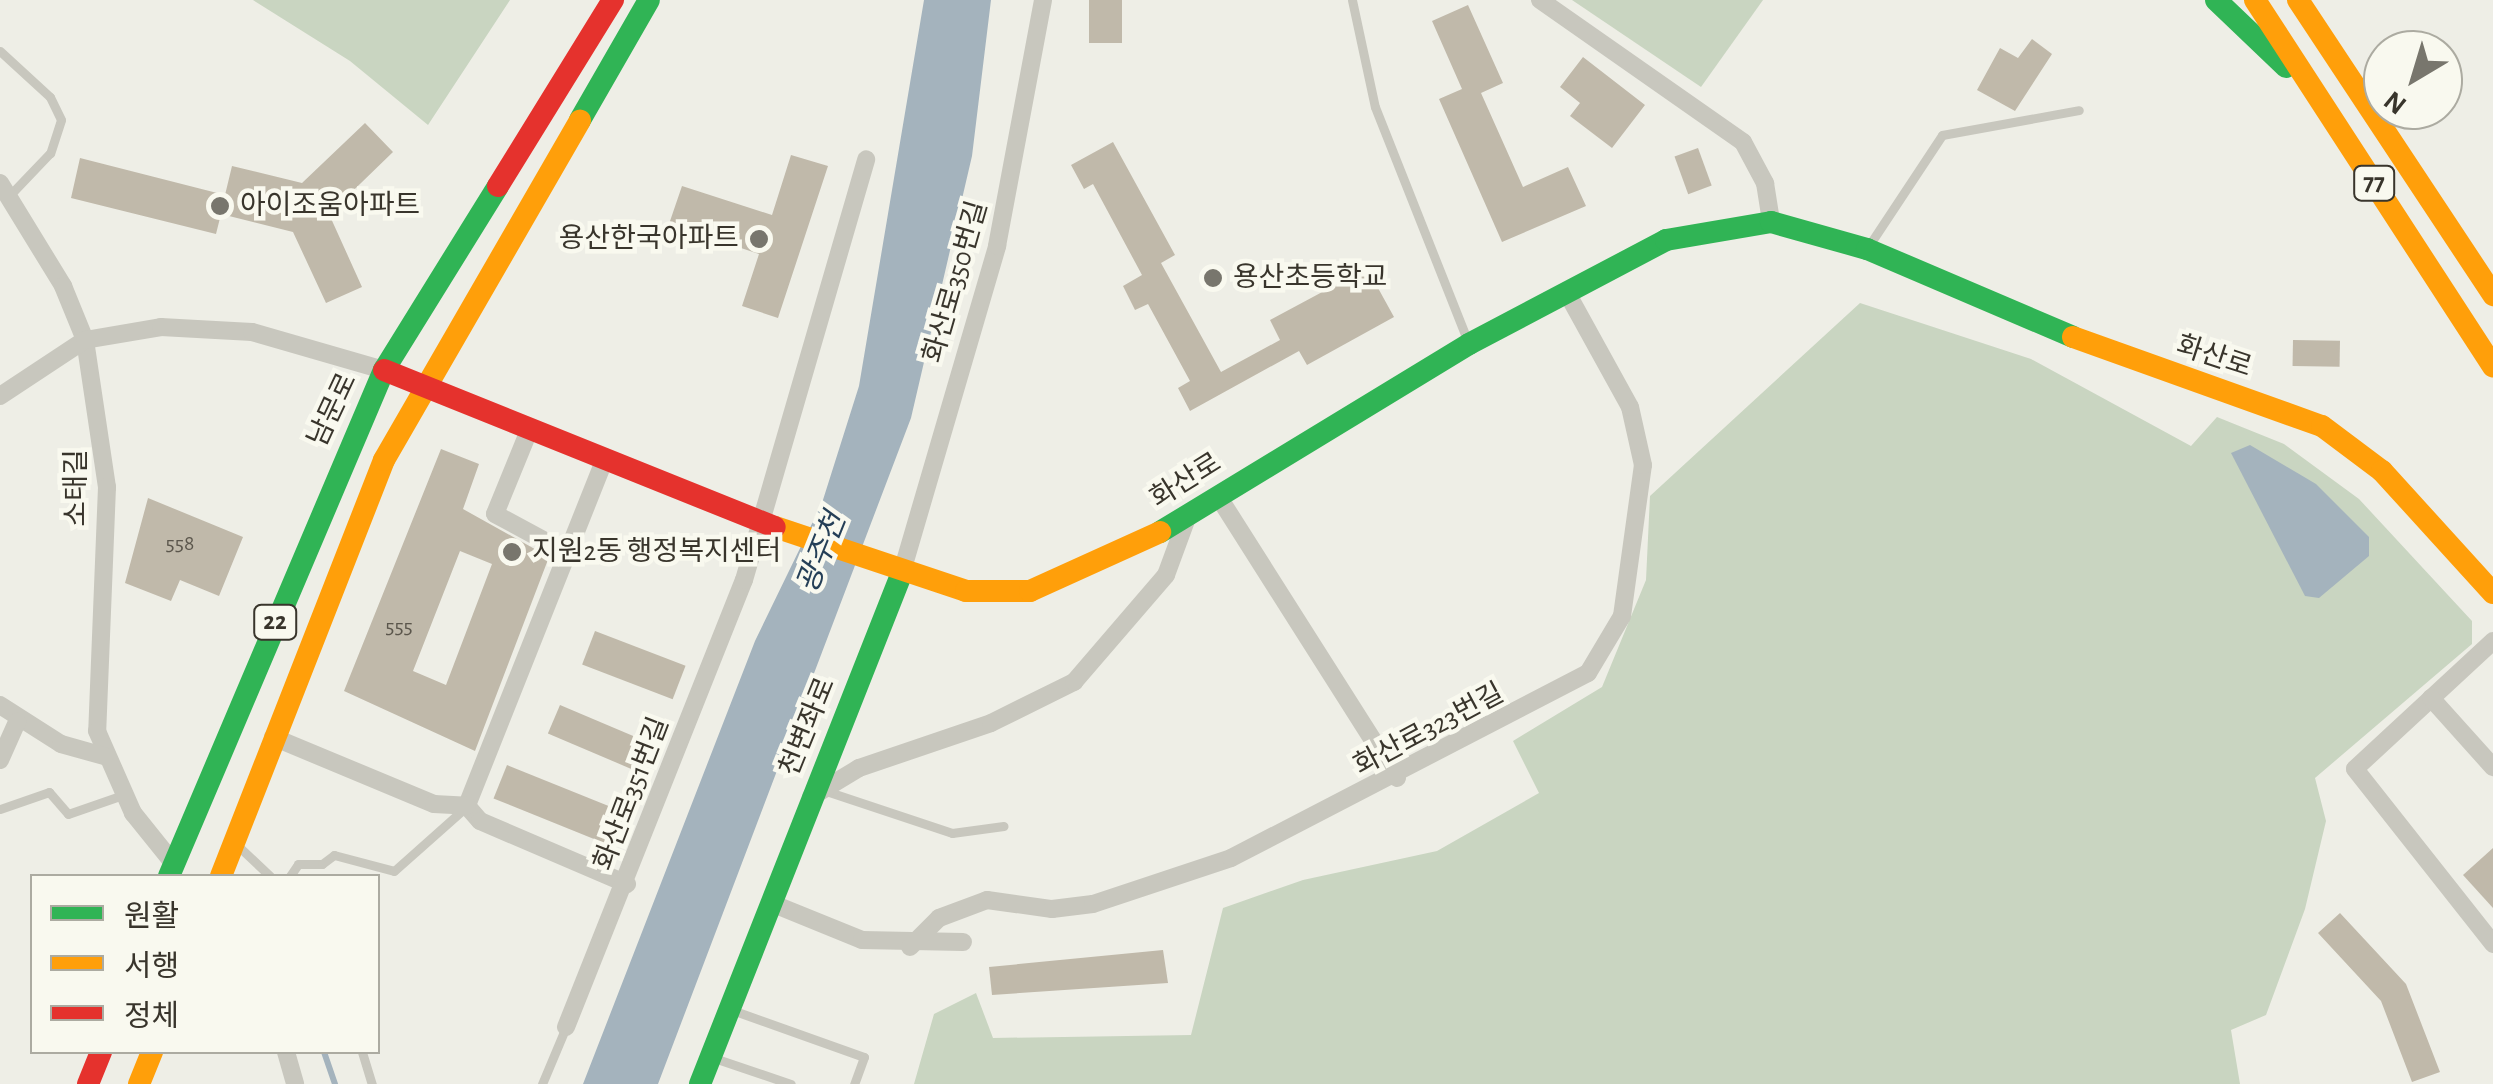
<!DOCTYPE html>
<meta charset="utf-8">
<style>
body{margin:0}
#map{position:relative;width:2493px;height:1084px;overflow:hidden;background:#eeeee6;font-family:"Alegreya Sans","Noto Sans KR",sans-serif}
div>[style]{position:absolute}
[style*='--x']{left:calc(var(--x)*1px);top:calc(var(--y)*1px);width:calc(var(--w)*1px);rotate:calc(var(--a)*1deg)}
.green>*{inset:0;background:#c9d5c1}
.water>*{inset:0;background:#a4b3bd}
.stream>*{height:6px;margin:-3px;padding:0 3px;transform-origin:3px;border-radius:3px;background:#a4b3bd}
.building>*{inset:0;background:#c0b9aa;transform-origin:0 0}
.lane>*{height:9px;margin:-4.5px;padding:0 4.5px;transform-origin:4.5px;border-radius:4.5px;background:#c8c7be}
.street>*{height:18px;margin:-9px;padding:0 9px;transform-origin:9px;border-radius:9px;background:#c8c7be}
.fast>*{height:22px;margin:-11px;padding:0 11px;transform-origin:11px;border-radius:11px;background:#30b455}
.slow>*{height:22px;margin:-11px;padding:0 11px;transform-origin:11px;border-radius:11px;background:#ff9f0a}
.jam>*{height:22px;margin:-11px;padding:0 11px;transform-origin:11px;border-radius:11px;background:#e5322d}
.dots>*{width:28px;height:28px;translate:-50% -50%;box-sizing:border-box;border:5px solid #f9f9ef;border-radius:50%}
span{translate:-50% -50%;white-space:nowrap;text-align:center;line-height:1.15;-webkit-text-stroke:9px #f9f9ef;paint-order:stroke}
.number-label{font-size:22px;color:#5b564c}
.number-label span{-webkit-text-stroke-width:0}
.shield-label span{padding:2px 8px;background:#f9f9ef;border:2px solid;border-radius:8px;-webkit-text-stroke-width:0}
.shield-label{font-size:25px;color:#39352c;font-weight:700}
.poi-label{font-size:28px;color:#39352c}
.left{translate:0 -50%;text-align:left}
.right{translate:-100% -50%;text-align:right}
.street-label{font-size:28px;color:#39352c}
.water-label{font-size:30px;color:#253f57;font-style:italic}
.legend{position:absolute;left:30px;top:874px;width:350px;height:180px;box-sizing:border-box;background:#f9f9ef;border:2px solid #acaba1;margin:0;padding:12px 18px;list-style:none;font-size:30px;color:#39352c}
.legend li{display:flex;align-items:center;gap:20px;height:50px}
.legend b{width:50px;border:2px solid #acaba1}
.north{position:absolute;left:2363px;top:30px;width:100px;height:100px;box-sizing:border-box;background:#f9f9ef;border:2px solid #acaba1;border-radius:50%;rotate:218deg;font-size:28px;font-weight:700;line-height:40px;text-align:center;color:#39352c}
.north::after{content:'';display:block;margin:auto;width:35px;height:45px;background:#78766d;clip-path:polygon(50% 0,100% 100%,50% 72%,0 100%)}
</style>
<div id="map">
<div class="green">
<i style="clip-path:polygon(253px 0,510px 0,428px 125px,350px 61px)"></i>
<i style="clip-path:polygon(1572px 0,1763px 0,1701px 87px)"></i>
<i style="clip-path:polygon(1860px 303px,2031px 359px,2191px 446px,2217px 417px,2284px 444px,2359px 499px,2472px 621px,2472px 644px,2315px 778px,2326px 821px,2305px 909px,2266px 1015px,2231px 1030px,2240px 1084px,914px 1084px,934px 1014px,976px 993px,993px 1038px,1191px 1035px,1223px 908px,1303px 880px,1437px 851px,1539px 793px,1513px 741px,1602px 687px,1646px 580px,1650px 496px)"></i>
</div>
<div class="water">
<i style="clip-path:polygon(924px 0,991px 0,972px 156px,911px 418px,658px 1084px,583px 1084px,755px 641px,822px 503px,859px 386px)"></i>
<i style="clip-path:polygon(2250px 445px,2316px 484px,2369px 537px,2369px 556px,2319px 598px,2305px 596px,2231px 453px)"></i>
</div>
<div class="stream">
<i style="--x:324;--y:1052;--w:34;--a:71"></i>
</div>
<div class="building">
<i style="left:1089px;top:0;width:33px;height:43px"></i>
<i style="clip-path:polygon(1468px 5px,1503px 83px,1481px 93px,1523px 187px,1568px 167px,1586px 206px,1502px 242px,1439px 99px,1462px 89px,1432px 21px)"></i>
<i style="clip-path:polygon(2032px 39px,2052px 54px,2015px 111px,1977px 90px,2000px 48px,2018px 58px)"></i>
<i style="clip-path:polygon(1583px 57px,1645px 105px,1612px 148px,1570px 116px,1580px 103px,1560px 87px)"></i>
<i style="clip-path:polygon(365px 123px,393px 152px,329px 214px,362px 287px,326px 303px,293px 232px,221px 214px,216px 234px,71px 198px,80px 158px,225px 195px,232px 166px,302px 183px)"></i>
<i style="clip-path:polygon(1113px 142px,1175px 255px,1161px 263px,1221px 372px,1280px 340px,1270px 320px,1367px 268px,1394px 317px,1307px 365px,1299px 351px,1190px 411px,1178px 388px,1190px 381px,1148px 304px,1135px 310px,1123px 286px,1142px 275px,1093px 184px,1084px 189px,1071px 165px)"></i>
<i style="left:1698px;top:148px;width:40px;height:25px;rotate:70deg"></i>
<i style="clip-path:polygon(791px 155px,828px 166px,778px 318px,742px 306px,759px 254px,669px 224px,682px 186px,772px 215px)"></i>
<i style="left:2293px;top:340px;width:47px;height:26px;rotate:1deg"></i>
<i style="clip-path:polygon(evenodd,441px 449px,479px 464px,463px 509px,549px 557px,475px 751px,344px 691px,441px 449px,460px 551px,492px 564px,446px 685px,413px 671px,460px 551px)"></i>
<i style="clip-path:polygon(148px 498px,243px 537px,219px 596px,180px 580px,171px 601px,125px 583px)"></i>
<i style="left:595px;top:631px;width:97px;height:36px;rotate:21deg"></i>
<i style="left:560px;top:705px;width:102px;height:31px;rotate:23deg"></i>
<i style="left:507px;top:765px;width:131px;height:36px;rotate:22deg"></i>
<i style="clip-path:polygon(2493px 848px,2493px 908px,2463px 875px)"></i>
<i style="clip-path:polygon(2340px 913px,2406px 984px,2440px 1072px,2412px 1082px,2381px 1001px,2318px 933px)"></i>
<i style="clip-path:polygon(1163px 950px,1168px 983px,992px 995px,989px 967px)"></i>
</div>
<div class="lane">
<i style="--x:1352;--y:0;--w:109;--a:77.9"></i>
<i style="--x:1375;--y:107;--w:253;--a:68.4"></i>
<i style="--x:0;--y:51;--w:68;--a:42.6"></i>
<i style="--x:50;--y:97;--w:25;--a:64"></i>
<i style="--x:61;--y:120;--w:35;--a:108"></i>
<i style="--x:50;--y:153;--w:59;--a:133.6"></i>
<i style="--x:1868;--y:247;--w:134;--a:-56.5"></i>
<i style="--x:1942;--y:135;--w:139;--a:-10.3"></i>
<i style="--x:826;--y:791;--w:133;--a:18.4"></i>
<i style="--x:952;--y:833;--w:52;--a:-7.7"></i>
<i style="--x:0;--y:809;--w:52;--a:-19.1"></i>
<i style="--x:49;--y:792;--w:29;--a:49"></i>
<i style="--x:68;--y:814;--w:58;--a:-19.1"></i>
<i style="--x:236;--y:844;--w:47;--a:43.3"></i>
<i style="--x:290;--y:876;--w:14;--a:-56"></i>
<i style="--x:298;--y:864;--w:24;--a:0"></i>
<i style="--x:322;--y:864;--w:15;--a:-37"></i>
<i style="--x:334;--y:855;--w:62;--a:14.9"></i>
<i style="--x:394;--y:871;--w:95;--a:-41.6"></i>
<i style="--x:732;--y:1010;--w:140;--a:19.6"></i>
<i style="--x:864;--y:1057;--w:29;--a:110"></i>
<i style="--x:362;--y:1052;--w:34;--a:73"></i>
<i style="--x:714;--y:1058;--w:81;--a:18.7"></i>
<i style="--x:542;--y:1084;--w:62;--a:-67.2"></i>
</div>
<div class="street">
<i style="--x:1540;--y:0;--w:248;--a:35"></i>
<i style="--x:1743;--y:142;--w:47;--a:61.8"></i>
<i style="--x:1765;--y:183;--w:39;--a:81"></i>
<i style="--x:0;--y:183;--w:121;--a:58.5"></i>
<i style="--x:63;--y:286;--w:58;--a:67.8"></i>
<i style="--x:85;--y:340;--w:149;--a:81.5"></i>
<i style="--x:107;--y:487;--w:244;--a:92.3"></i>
<i style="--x:97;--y:731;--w:90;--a:66.3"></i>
<i style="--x:133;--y:813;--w:65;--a:51.2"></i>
<i style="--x:0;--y:396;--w:102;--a:-33.4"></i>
<i style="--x:85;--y:340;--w:77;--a:-9.7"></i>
<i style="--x:161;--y:327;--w:91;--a:3.1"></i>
<i style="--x:252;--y:332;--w:137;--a:16.1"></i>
<i style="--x:528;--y:433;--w:87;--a:112.2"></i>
<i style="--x:495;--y:514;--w:82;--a:28.4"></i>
<i style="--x:604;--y:461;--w:371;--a:111.7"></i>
<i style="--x:467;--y:806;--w:20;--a:49"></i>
<i style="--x:480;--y:821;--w:160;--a:23.2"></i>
<i style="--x:1218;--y:496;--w:334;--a:57.6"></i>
<i style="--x:901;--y:575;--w:343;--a:-73.7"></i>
<i style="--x:997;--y:246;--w:250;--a:-79.4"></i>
<i style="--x:2493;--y:641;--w:188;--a:137.2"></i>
<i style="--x:2355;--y:769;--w:223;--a:51.7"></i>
<i style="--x:2431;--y:698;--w:93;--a:48.1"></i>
<i style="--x:0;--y:705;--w:72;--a:32.6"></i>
<i style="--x:61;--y:744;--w:45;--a:15.6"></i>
<i style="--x:273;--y:737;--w:174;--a:22.6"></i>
<i style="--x:434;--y:804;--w:33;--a:3"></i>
<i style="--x:0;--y:760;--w:42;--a:-65.9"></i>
<i style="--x:811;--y:797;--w:56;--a:-31.1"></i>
<i style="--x:859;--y:768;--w:139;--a:-18.8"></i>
<i style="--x:991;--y:723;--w:93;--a:-26.3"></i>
<i style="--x:1074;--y:682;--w:141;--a:-49.3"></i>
<i style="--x:1166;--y:575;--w:61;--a:-69.8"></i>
<i style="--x:771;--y:903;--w:98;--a:22.1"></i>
<i style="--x:862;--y:940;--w:101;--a:1.1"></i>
<i style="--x:910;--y:947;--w:41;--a:-45"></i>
<i style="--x:939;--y:918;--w:51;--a:-20.6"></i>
<i style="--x:987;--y:900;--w:66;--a:7.9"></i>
<i style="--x:1052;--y:909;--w:41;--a:-7"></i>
<i style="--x:1093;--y:904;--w:145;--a:-18.4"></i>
<i style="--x:1231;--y:858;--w:402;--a:-27.4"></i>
<i style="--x:1588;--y:673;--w:66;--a:-59.2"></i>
<i style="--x:1622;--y:616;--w:152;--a:-82.1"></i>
<i style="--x:1643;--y:465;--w:59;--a:-102.6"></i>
<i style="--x:1630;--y:407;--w:132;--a:-118.9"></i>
<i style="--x:566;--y:1027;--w:481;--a:-68.3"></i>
<i style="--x:744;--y:580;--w:438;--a:-73.8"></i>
<i style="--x:286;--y:1052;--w:33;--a:74"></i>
</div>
<div class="fast">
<i style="--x:2216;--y:0;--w:97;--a:43.7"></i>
<i style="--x:580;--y:120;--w:138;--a:-60.1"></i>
<i style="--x:1160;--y:532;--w:362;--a:-31.3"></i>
<i style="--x:1469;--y:344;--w:223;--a:-27.8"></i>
<i style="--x:1666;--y:240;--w:107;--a:-9.7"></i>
<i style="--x:1771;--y:222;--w:100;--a:15.7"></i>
<i style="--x:1867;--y:249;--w:224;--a:23.1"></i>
<i style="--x:169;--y:876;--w:550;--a:-66.98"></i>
<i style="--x:384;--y:370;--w:216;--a:-58.2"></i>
<i style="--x:700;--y:1084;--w:547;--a:-68.45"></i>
</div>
<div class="slow">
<i style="--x:2255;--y:0;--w:437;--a:57"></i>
<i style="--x:2298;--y:0;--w:354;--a:56.5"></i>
<i style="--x:2073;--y:337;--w:264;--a:19.7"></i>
<i style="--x:2322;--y:426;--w:75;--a:36.9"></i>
<i style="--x:2382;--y:471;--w:165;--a:47.7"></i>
<i style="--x:775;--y:527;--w:201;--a:18.5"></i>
<i style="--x:966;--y:591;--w:64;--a:0"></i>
<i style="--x:1030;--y:591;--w:143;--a:-24.4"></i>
<i style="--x:221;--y:876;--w:447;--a:-68.6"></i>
<i style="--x:384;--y:460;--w:392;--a:-60"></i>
<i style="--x:139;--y:1084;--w:35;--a:-68"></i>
</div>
<div class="jam">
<i style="--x:498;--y:186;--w:219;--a:-58.3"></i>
<i style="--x:384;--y:370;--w:421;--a:21.9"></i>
<i style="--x:88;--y:1084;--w:35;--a:-68"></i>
</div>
<div class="dots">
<i style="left:220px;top:206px;background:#78766d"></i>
<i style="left:759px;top:239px;background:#78766d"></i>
<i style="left:1213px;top:278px;background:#78766d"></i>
<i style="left:512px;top:552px;background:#78766d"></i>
</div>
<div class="number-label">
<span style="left:180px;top:544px">558</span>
<span style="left:399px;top:627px">555</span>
</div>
<div class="shield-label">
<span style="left:2374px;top:183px">77</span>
<span style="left:275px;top:622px">22</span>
</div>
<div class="poi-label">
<span class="left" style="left:240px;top:206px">아이조움아파트</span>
<span class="right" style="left:739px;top:239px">용산한국아파트</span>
<span class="left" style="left:1233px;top:278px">용산초등학교</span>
<span class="left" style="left:532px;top:552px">지원2동 행정복지센터</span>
</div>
<div class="street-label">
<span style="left:956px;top:282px;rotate:-74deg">화산로350번길</span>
<span style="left:2214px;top:357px;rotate:18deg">화산로</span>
<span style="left:333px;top:410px;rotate:-65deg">남문로</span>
<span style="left:1186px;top:481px;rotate:-32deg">화산로</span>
<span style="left:77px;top:488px;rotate:-90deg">소태길</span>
<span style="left:808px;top:727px;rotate:-68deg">천변좌로</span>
<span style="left:1429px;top:730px;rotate:-28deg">화산로323번길</span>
<span style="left:632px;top:794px;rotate:-69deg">화산로351번길</span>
</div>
<div class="water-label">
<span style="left:822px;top:553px;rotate:-68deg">광주천</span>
</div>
<ul class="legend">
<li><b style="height:12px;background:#30b455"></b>원활</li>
<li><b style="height:12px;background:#ff9f0a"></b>서행</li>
<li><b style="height:12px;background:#e5322d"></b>정체</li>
</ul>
<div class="north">N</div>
</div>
